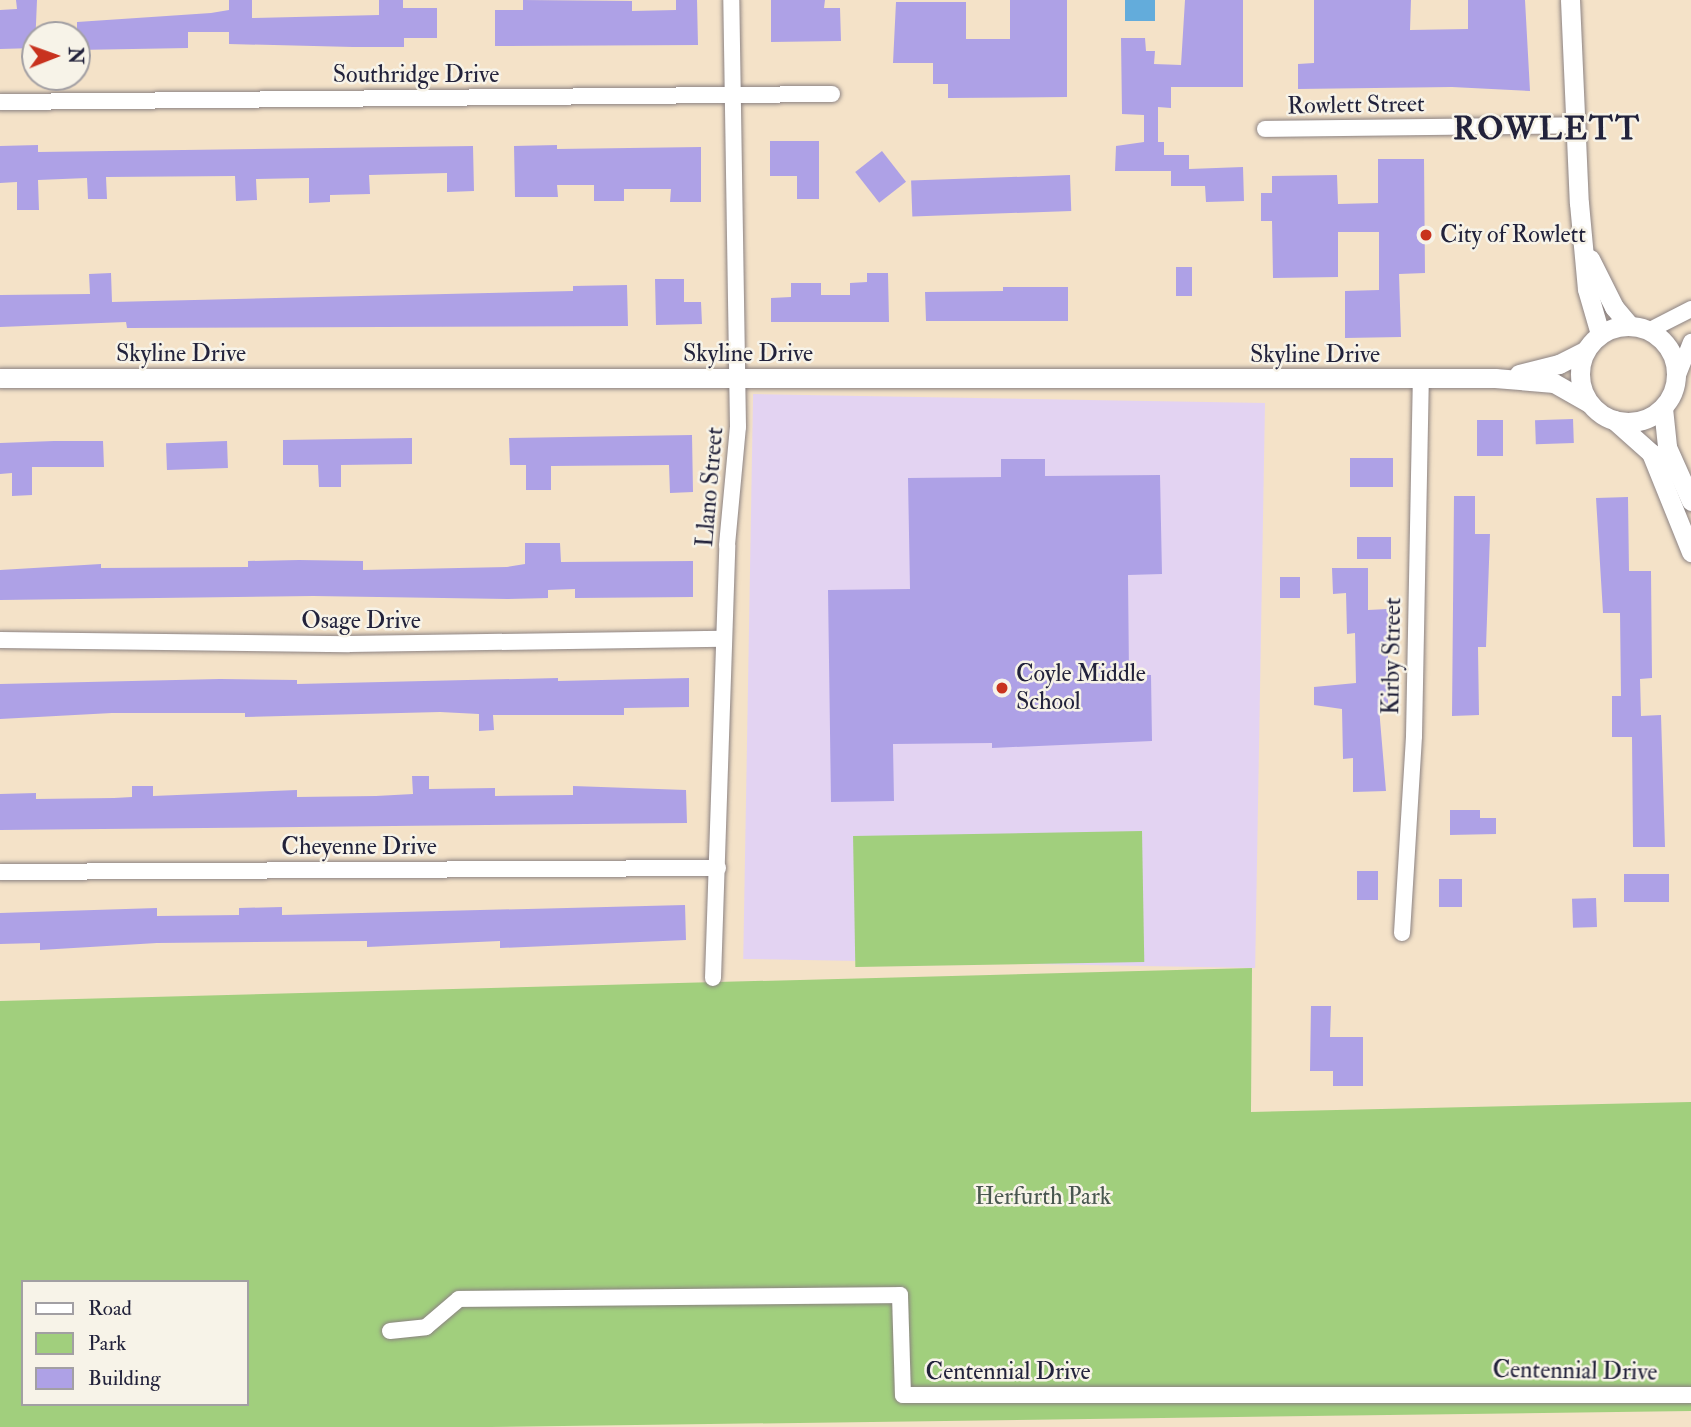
<!DOCTYPE html>
<style>
body{margin:0}
#map{position:relative;width:1691px;height:1427px;overflow:hidden;background:#f4e2c8;font-family:"IM FELL Double Pica",serif}
div>[style]{position:absolute}
[style*='--x']{left:calc(var(--x)*1px);top:calc(var(--y)*1px);width:calc(var(--w)*1px);rotate:calc(var(--a)*1deg)}
.built>*{inset:0;background:#e3d3f2;transform-origin:0 0}
.green>*{inset:0;background:#a1cf7d;transform-origin:0 0}
.water>*{inset:0;background:#63acdb;transform-origin:0 0}
.building>*{inset:0;background:#aea1e6;transform-origin:0 0}
.roads{filter:drop-shadow(0 0 2px #8b8282) drop-shadow(0 0 2px #8b8282)}
.minor>*{height:16px;margin:-8px;padding:0 8px;transform-origin:8px;border-radius:8px;background:#fff}
.tertiary>*{height:19px;margin:-9.5px;padding:0 9.5px;transform-origin:9.5px;border-radius:9.5px;background:#fff}
.tertiary>.ring{margin:-9.5px;padding:0;box-sizing:content-box;background:none;border:19px solid #fff;border-radius:50%}
.dots>*{width:19px;height:19px;translate:-50% -50%;box-sizing:border-box;border:4px solid #f7f3e8;border-radius:50%}
span{translate:-50% -50%;white-space:nowrap;text-align:center;line-height:1.15;-webkit-text-stroke:5px #f7f3e8;paint-order:stroke}
.street-label{font-size:24px;color:#22223b}
.poi-label{font-size:24px;color:#22223b}
.left{translate:0 -50%;text-align:left}
.park-label{font-size:24px;color:#48564f}
.district-label{font-size:32px;color:#22223b;font-weight:700;letter-spacing:2px}
.legend{position:absolute;left:21px;top:1280px;width:228px;height:126px;box-sizing:border-box;background:#f7f3e8;border:2px solid #a29fa3;margin:0;padding:9px 12px;list-style:none;font-size:21px;color:#22223b}
.legend li{display:flex;align-items:center;gap:14px;height:35px}
.legend b{width:35px;border:2px solid #a29fa3}
.north{position:absolute;left:21px;top:21px;width:70px;height:70px;box-sizing:border-box;background:#f7f3e8;border:2px solid #a29fa3;border-radius:50%;rotate:89deg;font-size:19px;font-weight:700;line-height:28px;text-align:center;color:#22223b}
.north::after{content:'';display:block;margin:auto;width:24px;height:32px;background:#c8321e;clip-path:polygon(50% 0,100% 100%,50% 72%,0 100%)}
</style>
<div id="map">
<div class="built">
<i style="left:1265px;top:403px;width:565px;height:512px;rotate:91deg"></i>
</div>
<div class="green">
<i style="left:1142px;top:831px;width:131px;height:289px;rotate:89deg"></i>
<i style="clip-path:polygon(evenodd,1252px 968px,1251px 1112px,1691px 1102px,1691px 1411px,490px 1427px,0 1427px,0 1001px,1252px 968px,23px 1282px,247px 1282px,247px 1404px,23px 1404px,23px 1282px)"></i>
</div>
<div class="water">
<i style="left:1125px;top:0;width:30px;height:21px"></i>
</div>
<div class="building">
<i style="clip-path:polygon(16px 0,37px 0,35px 48px,0 49px,0 10px,17px 9px)"></i>
<i style="clip-path:polygon(229px 0,252px 0,252px 18px,379px 15px,379px 0,403px 0,403px 8px,437px 8px,437px 38px,404px 38px,404px 47px,353px 47px,229px 44px,229px 32px,188px 32px,188px 48px,77px 50px,77px 22px,211px 13px,229px 10px)"></i>
<i style="clip-path:polygon(523px 0,632px 1px,632px 11px,676px 10px,676px 0,697px 0,698px 45px,495px 46px,495px 10px,523px 10px)"></i>
<i style="clip-path:polygon(771px 0,825px 0,824px 8px,840px 8px,841px 41px,771px 42px)"></i>
<i style="clip-path:polygon(1010px 0,1067px 0,1067px 97px,948px 98px,948px 84px,933px 84px,933px 63px,893px 63px,896px 2px,966px 2px,966px 39px,1010px 39px)"></i>
<i style="clip-path:polygon(1185px 0,1243px 0,1243px 87px,1171px 87px,1171px 108px,1158px 107px,1158px 142px,1164px 142px,1164px 155px,1189px 155px,1189px 169px,1243px 167px,1244px 201px,1206px 202px,1205px 186px,1171px 186px,1171px 171px,1115px 171px,1116px 146px,1144px 142px,1144px 115px,1122px 114px,1121px 38px,1145px 38px,1146px 51px,1155px 51px,1154px 64px,1181px 65px)"></i>
<i style="clip-path:polygon(1314px 0,1411px 0,1410px 30px,1468px 29px,1468px 0,1525px 0,1530px 91px,1452px 87px,1298px 89px,1298px 64px,1314px 63px)"></i>
<i style="clip-path:polygon(770px 141px,819px 141px,819px 199px,797px 199px,797px 176px,770px 176px)"></i>
<i style="clip-path:polygon(38px 145px,38px 152px,473px 146px,474px 191px,447px 192px,447px 173px,369px 175px,370px 194px,330px 195px,330px 202px,309px 203px,309px 178px,256px 179px,257px 200px,236px 201px,235px 176px,106px 177px,107px 199px,88px 199px,87px 178px,38px 180px,39px 210px,17px 210px,17px 182px,0 183px,0 146px)"></i>
<i style="clip-path:polygon(557px 145px,557px 149px,701px 147px,701px 202px,670px 202px,671px 189px,624px 189px,624px 201px,594px 201px,594px 185px,557px 185px,558px 197px,515px 197px,514px 146px)"></i>
<i style="left:882px;top:151px;width:39px;height:34px;rotate:52deg"></i>
<i style="clip-path:polygon(1378px 159px,1424px 159px,1425px 273px,1399px 274px,1401px 337px,1345px 338px,1345px 291px,1379px 290px,1379px 232px,1338px 232px,1338px 277px,1273px 278px,1272px 221px,1261px 221px,1261px 193px,1272px 193px,1272px 176px,1337px 175px,1338px 204px,1378px 203px)"></i>
<i style="left:1070px;top:175px;width:36px;height:159px;rotate:88deg"></i>
<i style="left:1176px;top:267px;width:16px;height:29px"></i>
<i style="clip-path:polygon(111px 273px,112px 302px,573px 291px,573px 286px,627px 285px,628px 326px,127px 328px,126px 322px,0 327px,0 295px,90px 294px,89px 274px)"></i>
<i style="clip-path:polygon(867px 273px,888px 273px,889px 322px,771px 322px,771px 298px,791px 297px,791px 283px,821px 283px,821px 295px,850px 295px,850px 283px,867px 282px)"></i>
<i style="clip-path:polygon(655px 279px,684px 279px,684px 302px,701px 302px,702px 324px,656px 325px)"></i>
<i style="clip-path:polygon(1003px 287px,1068px 287px,1068px 321px,926px 321px,925px 292px,1003px 291px)"></i>
<i style="left:1573px;top:419px;width:24px;height:38px;rotate:88deg"></i>
<i style="left:1477px;top:420px;width:26px;height:36px"></i>
<i style="clip-path:polygon(692px 435px,693px 492px,670px 493px,669px 465px,551px 466px,551px 490px,526px 490px,526px 465px,510px 465px,509px 438px)"></i>
<i style="clip-path:polygon(412px 438px,412px 464px,341px 465px,341px 487px,319px 487px,318px 465px,283px 465px,283px 440px)"></i>
<i style="clip-path:polygon(54px 441px,103px 441px,104px 467px,32px 467px,32px 495px,12px 496px,12px 473px,0 474px,0 443px)"></i>
<i style="left:227px;top:441px;width:27px;height:61px;rotate:88deg"></i>
<i style="left:1393px;top:458px;width:29px;height:43px;rotate:90deg"></i>
<i style="clip-path:polygon(1001px 459px,1045px 459px,1045px 476px,1160px 475px,1162px 574px,1128px 575px,1129px 675px,1151px 675px,1152px 741px,992px 748px,992px 743px,893px 744px,894px 801px,831px 802px,828px 590px,910px 589px,908px 478px,1001px 477px)"></i>
<i style="clip-path:polygon(1454px 496px,1475px 496px,1475px 534px,1490px 534px,1486px 647px,1478px 647px,1479px 715px,1452px 716px)"></i>
<i style="clip-path:polygon(1628px 497px,1629px 571px,1651px 571px,1652px 678px,1640px 679px,1641px 716px,1661px 715px,1665px 847px,1633px 847px,1632px 737px,1612px 737px,1612px 696px,1621px 696px,1620px 613px,1603px 613px,1596px 498px)"></i>
<i style="left:1357px;top:537px;width:34px;height:22px"></i>
<i style="clip-path:polygon(525px 543px,560px 543px,561px 562px,693px 561px,693px 597px,575px 598px,575px 589px,548px 590px,548px 598px,508px 599px,313px 596px,0 600px,0 570px,101px 564px,101px 568px,248px 567px,248px 561px,299px 560px,363px 561px,363px 570px,507px 567px,525px 564px)"></i>
<i style="clip-path:polygon(1332px 568px,1368px 568px,1368px 610px,1388px 609px,1388px 708px,1379px 708px,1386px 791px,1353px 792px,1353px 758px,1343px 759px,1342px 709px,1314px 705px,1314px 687px,1356px 683px,1355px 633px,1347px 634px,1346px 593px,1333px 594px)"></i>
<i style="left:1280px;top:577px;width:20px;height:21px"></i>
<i style="clip-path:polygon(558px 678px,558px 681px,689px 678px,689px 707px,624px 708px,624px 715px,493px 715px,494px 730px,479px 731px,479px 714px,440px 712px,245px 717px,245px 713px,112px 713px,0 719px,0 684px,220px 679px,297px 680px,297px 684px)"></i>
<i style="clip-path:polygon(412px 776px,429px 776px,429px 789px,495px 788px,495px 796px,573px 795px,573px 786px,686px 790px,687px 823px,0 830px,0 794px,36px 793px,36px 799px,114px 798px,132px 797px,132px 786px,153px 786px,153px 796px,297px 790px,297px 797px,376px 796px,413px 794px)"></i>
<i style="clip-path:polygon(1450px 810px,1480px 810px,1480px 818px,1496px 818px,1496px 834px,1450px 835px)"></i>
<i style="left:1378px;top:871px;width:29px;height:21px;rotate:90deg"></i>
<i style="left:1669px;top:874px;width:28px;height:45px;rotate:90deg"></i>
<i style="left:1439px;top:879px;width:23px;height:28px"></i>
<i style="left:1596px;top:898px;width:29px;height:24px;rotate:88deg"></i>
<i style="clip-path:polygon(685px 905px,686px 940px,500px 948px,500px 941px,367px 947px,367px 941px,157px 943px,40px 950px,40px 943px,0 944px,0 913px,157px 908px,157px 916px,239px 915px,239px 908px,282px 907px,282px 915px)"></i>
<i style="clip-path:polygon(1311px 1006px,1331px 1006px,1330px 1037px,1363px 1037px,1363px 1086px,1333px 1086px,1333px 1071px,1310px 1071px)"></i>
</div>
<div class="roads">
<div class="minor">
<i style="--x:0;--y:102;--w:832;--a:-0.55"></i>
<i style="--x:1265;--y:129;--w:307;--a:-0.7"></i>
<i style="--x:1650;--y:330;--w:46;--a:-27.1"></i>
<i style="--x:1676;--y:380;--w:41;--a:-68.5"></i>
<i style="--x:0;--y:640;--w:349;--a:0.7"></i>
<i style="--x:349;--y:644;--w:374;--a:-0.8"></i>
<i style="--x:0;--y:872;--w:718;--a:-0.32"></i>
<i style="--x:1402;--y:933;--w:197;--a:-86.5"></i>
<i style="--x:1414;--y:736;--w:357;--a:-88.9"></i>
<i style="--x:713;--y:978;--w:433;--a:-88.1"></i>
<i style="--x:727;--y:545;--w:119;--a:-84.7"></i>
<i style="--x:738;--y:427;--w:427;--a:-90.9"></i>
<i style="--x:390;--y:1331;--w:36;--a:-6"></i>
<i style="--x:426;--y:1327;--w:43;--a:-40.3"></i>
<i style="--x:459;--y:1299;--w:441;--a:-0.5"></i>
<i style="--x:900;--y:1295;--w:100;--a:88.3"></i>
<i style="--x:903;--y:1395;--w:788;--a:0"></i>
</div>
<div class="tertiary">
<i style="--x:1570;--y:0;--w:203;--a:87.5"></i>
<i style="--x:1579;--y:203;--w:86;--a:84.7"></i>
<i style="--x:1587;--y:289;--w:47;--a:73.9"></i>
<i style="--x:1590;--y:259;--w:54;--a:63.4"></i>
<i style="--x:1614;--y:307;--w:23;--a:50"></i>
<i class="ring" style="left:1580px;top:326px;width:77px;height:77px"></i>
<i style="--x:1519;--y:374;--w:41;--a:-14"></i>
<i style="--x:1559;--y:364;--w:30;--a:-27"></i>
<i style="--x:0;--y:378;--w:1495;--a:0"></i>
<i style="--x:1495;--y:378;--w:59;--a:4.8"></i>
<i style="--x:1554;--y:383;--w:40;--a:29.7"></i>
<i style="--x:1663;--y:408;--w:39;--a:84"></i>
<i style="--x:1667;--y:447;--w:59;--a:66"></i>
<i style="--x:1614;--y:420;--w:50;--a:41.7"></i>
<i style="--x:1651;--y:453;--w:107;--a:68"></i>
</div>
</div>
<div class="dots">
<i style="left:1426px;top:235px;background:#c8321e"></i>
<i style="left:1002px;top:688px;background:#c8321e"></i>
</div>
<div class="street-label">
<span style="left:416px;top:75px">Southridge Drive</span>
<span style="left:1356px;top:105px;rotate:-1deg">Rowlett Street</span>
<span style="left:181px;top:354px">Skyline Drive</span>
<span style="left:748px;top:354px">Skyline Drive</span>
<span style="left:1315px;top:355px">Skyline Drive</span>
<span style="left:710px;top:487px;rotate:-85deg">Llano Street</span>
<span style="left:361px;top:621px">Osage Drive</span>
<span style="left:1392px;top:656px;rotate:-89deg">Kirby Street</span>
<span style="left:359px;top:847px">Cheyenne Drive</span>
<span style="left:1575px;top:1371px;rotate:1deg">Centennial Drive</span>
<span style="left:1008px;top:1372px">Centennial Drive</span>
</div>
<div class="poi-label">
<span class="left" style="left:1440px;top:235px">City of Rowlett</span>
<span class="left" style="left:1016px;top:688px">Coyle Middle<br>School</span>
</div>
<div class="park-label">
<span style="left:1043px;top:1197px">Herfurth Park</span>
</div>
<div class="district-label">
<span style="left:1547px;top:129px">ROWLETT</span>
</div>
<ul class="legend">
<li><b style="height:9px;background:#fff"></b>Road</li>
<li><b style="height:19px;background:#a1cf7d"></b>Park</li>
<li><b style="height:19px;background:#aea1e6"></b>Building</li>
</ul>
<div class="north">N</div>
</div>
